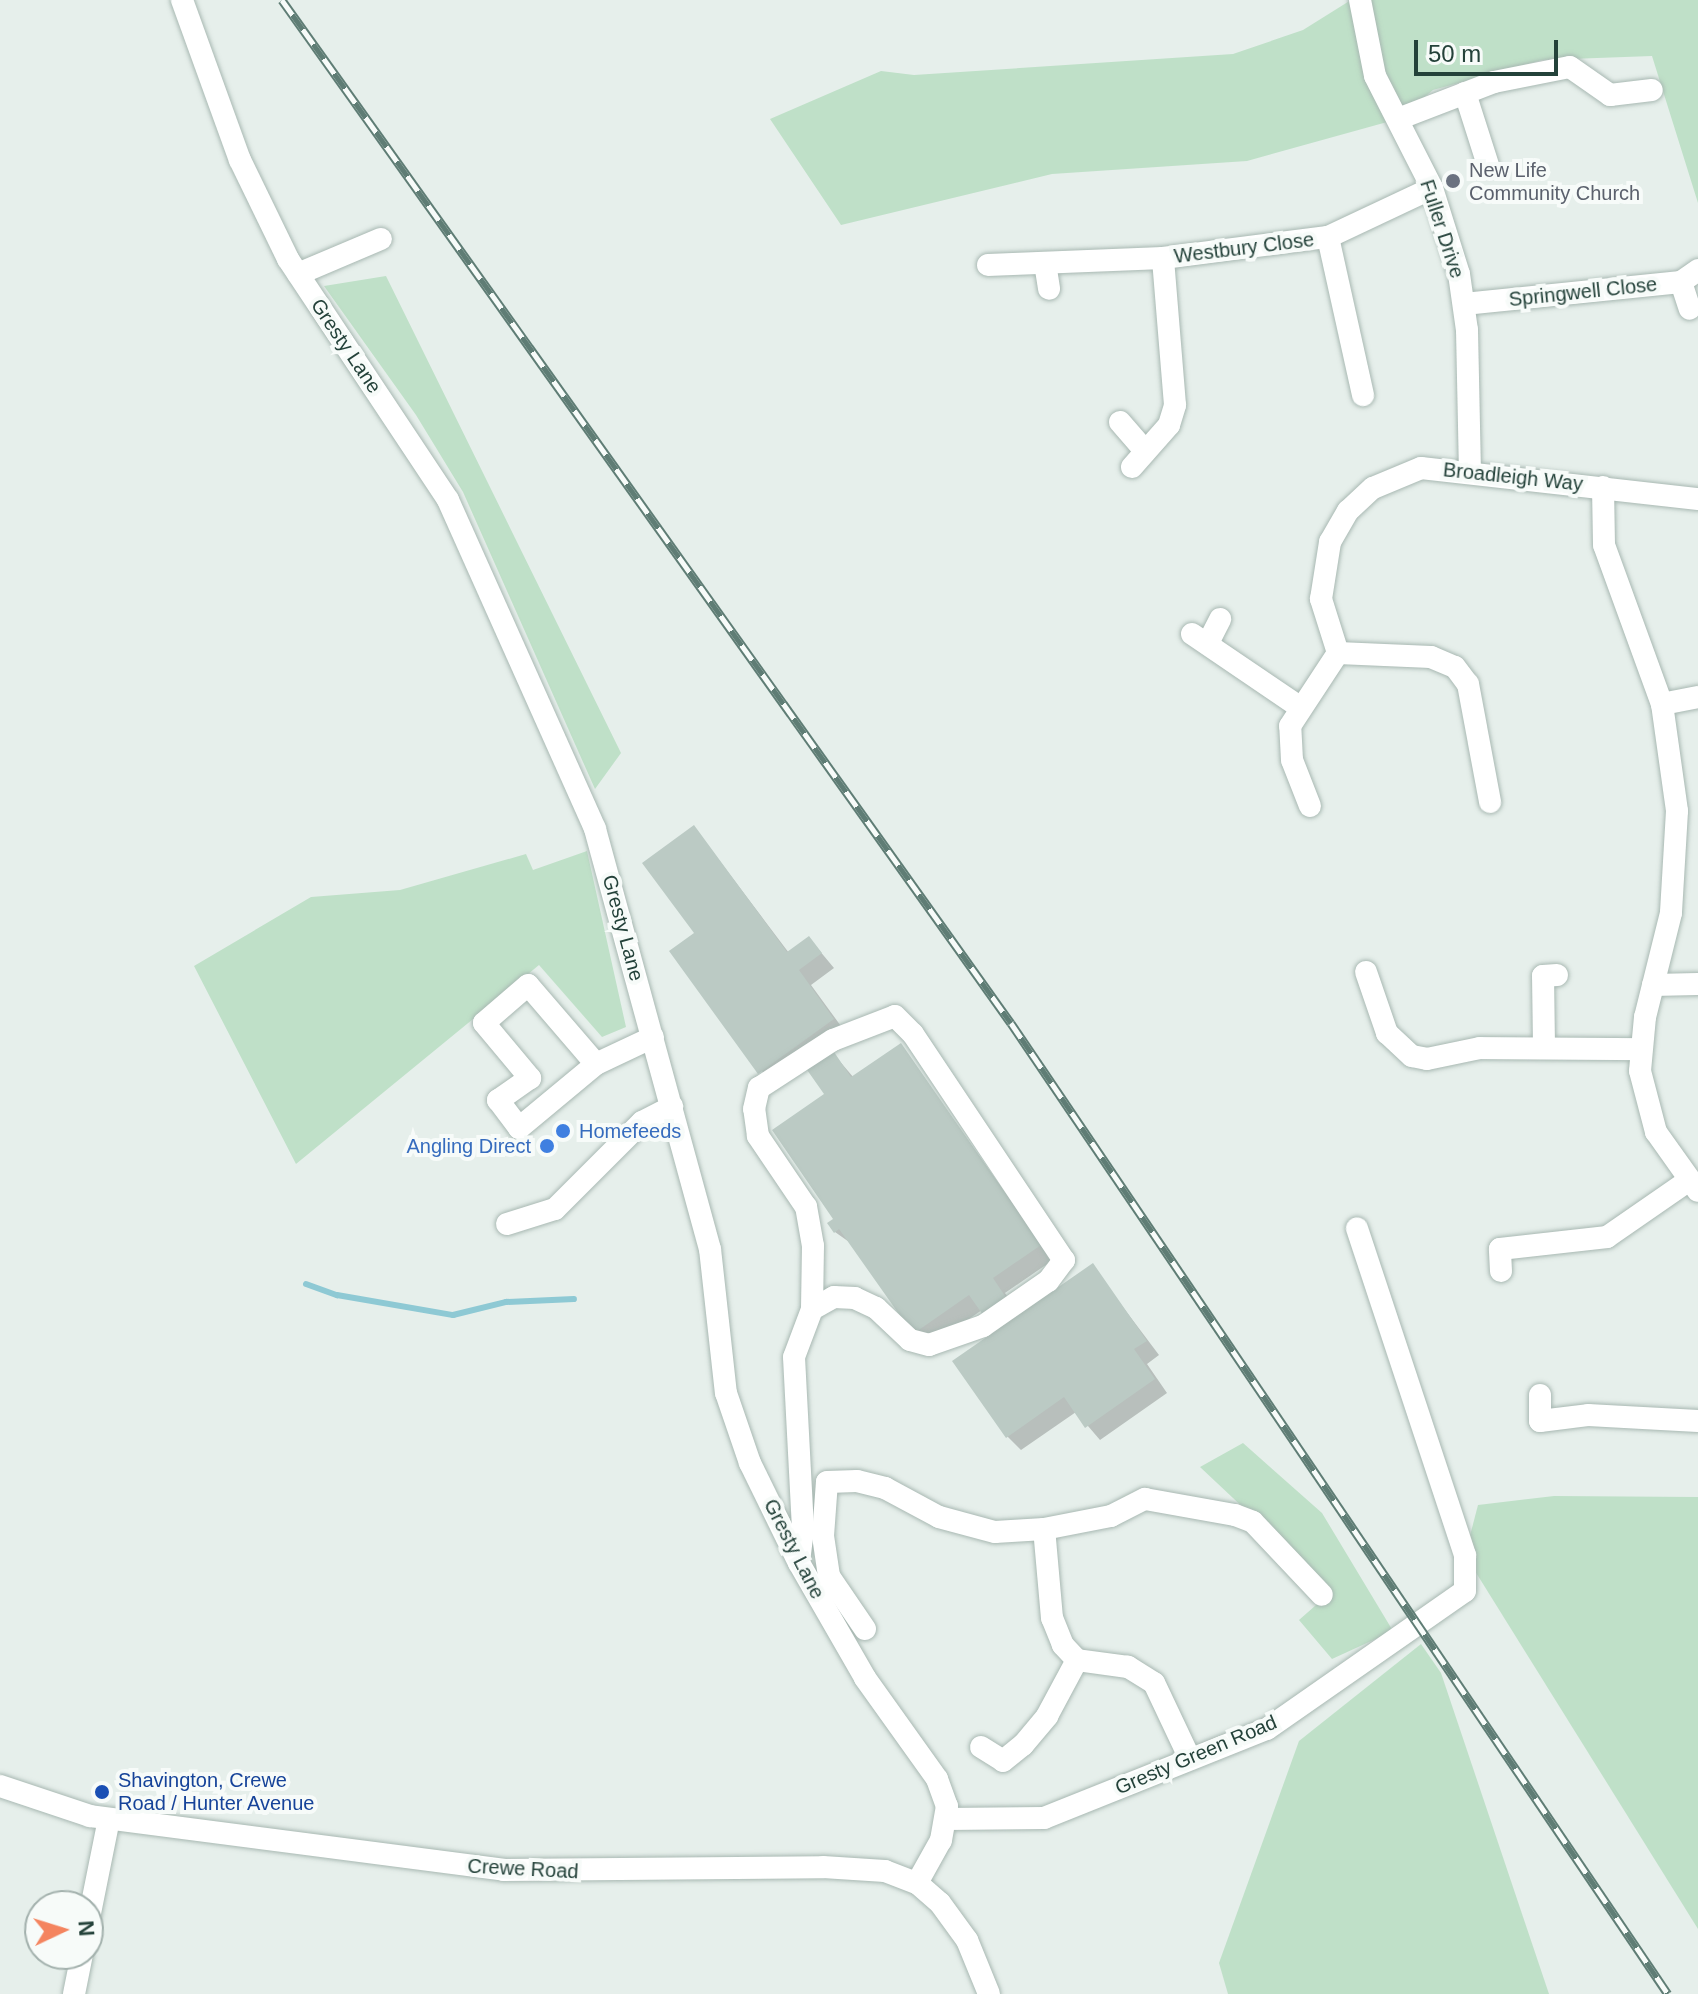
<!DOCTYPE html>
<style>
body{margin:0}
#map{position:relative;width:1698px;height:1994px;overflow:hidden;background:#e6efeb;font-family:Arial,sans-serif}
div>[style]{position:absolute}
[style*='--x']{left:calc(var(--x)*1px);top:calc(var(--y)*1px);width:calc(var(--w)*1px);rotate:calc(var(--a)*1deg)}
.green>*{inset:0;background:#bfe0c8}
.shadow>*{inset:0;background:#0003}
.stream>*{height:6px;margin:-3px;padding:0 3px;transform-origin:3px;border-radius:3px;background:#8ec9d4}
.building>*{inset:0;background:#bbcac4}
.roads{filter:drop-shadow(0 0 2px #a8b8b2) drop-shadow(0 0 2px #a8b8b2)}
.minor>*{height:22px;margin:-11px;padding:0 11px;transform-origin:11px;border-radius:11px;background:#fff}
.rail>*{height:9px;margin-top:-4.5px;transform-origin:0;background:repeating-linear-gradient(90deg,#f7fbf9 0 18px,#5f7d75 0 36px);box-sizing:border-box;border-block:2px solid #5f7d75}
.dots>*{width:22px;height:22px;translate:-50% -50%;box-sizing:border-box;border:4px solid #f7fbf9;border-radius:50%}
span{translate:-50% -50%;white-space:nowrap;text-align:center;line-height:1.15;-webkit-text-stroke:8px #f7fbf9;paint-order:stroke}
.worship-label{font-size:20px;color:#5b616d}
.left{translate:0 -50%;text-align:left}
.street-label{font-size:20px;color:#24423a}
.shop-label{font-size:20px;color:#366cbe}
.right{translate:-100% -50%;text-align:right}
.transit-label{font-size:20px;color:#164399}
.north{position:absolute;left:24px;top:1890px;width:80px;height:80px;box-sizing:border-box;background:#f7fbf9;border:2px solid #a3b1ad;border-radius:50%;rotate:86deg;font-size:22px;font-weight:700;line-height:32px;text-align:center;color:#24423a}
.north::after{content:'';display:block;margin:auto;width:28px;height:36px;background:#f4845f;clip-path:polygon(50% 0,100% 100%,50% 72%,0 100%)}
.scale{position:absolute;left:1414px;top:40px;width:144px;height:36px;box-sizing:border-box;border:4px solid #24423a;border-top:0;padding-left:10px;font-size:24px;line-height:28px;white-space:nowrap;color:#24423a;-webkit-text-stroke:6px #f7fbf9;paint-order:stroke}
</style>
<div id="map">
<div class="green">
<i style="clip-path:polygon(1351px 0,1698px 0,1698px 203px,1652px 56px,1542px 60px,1433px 90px,1398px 119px,1247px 161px,1052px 174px,841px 225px,770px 119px,881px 71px,914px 75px,1233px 54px,1303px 30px)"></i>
<i style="clip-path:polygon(386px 276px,621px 753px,595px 789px,463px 492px,416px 415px,324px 286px)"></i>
<i style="clip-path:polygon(587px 851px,626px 1027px,602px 1037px,539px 965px,296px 1164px,194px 966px,311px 897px,400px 890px,526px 854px,533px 870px)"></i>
<i style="clip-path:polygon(1243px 1443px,1322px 1513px,1393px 1631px,1332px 1659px,1299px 1620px,1332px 1591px,1200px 1467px)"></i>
<i style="clip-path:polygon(1554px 1496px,1698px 1497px,1698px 1929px,1465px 1555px,1478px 1505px)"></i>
<i style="clip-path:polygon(1421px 1644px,1441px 1673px,1549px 1994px,1228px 1994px,1219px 1963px,1299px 1741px)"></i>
</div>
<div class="shadow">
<i style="clip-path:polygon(694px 827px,789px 953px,809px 938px,834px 968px,811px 985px,846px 1033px,774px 1087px,671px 951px,696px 933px)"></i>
<i style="clip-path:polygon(901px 1046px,1053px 1260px,1005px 1293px,1021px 1316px,1092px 1266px,1159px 1355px,1147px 1364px,1167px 1393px,1100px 1440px,1076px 1412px,1021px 1450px,1007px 1436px,1001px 1330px,982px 1310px,928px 1347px,852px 1244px,835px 1232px,827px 1094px,831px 1051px,854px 1078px)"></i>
</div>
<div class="stream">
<i style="--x:306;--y:1284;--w:33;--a:20"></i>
<i style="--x:337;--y:1295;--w:118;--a:9.8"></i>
<i style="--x:453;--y:1315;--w:55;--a:-13.8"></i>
<i style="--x:506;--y:1302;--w:68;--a:-2.5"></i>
</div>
<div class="building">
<i style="clip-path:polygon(694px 825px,787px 952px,809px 936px,822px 953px,799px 970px,834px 1019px,758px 1074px,669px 951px,694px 933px,642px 863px)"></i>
<i style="clip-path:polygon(901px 1043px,1041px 1245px,993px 1278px,1007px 1299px,983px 1315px,969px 1295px,913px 1334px,839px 1229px,834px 1233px,827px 1223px,833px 1219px,772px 1130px,824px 1094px,805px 1067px,832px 1049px,851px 1077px)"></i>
<i style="clip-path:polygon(1093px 1263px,1147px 1341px,1134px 1349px,1155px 1379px,1085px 1428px,1064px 1397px,1006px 1438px,952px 1361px)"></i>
</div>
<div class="roads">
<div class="minor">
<i style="--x:182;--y:0;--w:170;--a:70.1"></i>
<i style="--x:240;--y:160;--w:110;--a:64.1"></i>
<i style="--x:288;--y:259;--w:289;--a:56.4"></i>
<i style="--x:448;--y:500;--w:360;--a:65.9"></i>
<i style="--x:595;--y:829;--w:435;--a:74.7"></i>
<i style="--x:710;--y:1249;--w:145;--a:83.7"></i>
<i style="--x:726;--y:1393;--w:74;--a:71.1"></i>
<i style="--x:750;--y:1463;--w:111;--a:63.9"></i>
<i style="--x:799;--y:1563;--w:133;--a:60.1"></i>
<i style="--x:865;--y:1678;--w:124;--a:54.5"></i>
<i style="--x:937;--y:1779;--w:29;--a:70"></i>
<i style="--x:947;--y:1806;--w:35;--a:100"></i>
<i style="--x:941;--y:1840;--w:49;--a:119.2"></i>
<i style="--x:1360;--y:0;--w:77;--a:78.8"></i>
<i style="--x:1375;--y:76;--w:126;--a:63"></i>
<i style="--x:1432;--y:188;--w:90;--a:72.6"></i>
<i style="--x:1459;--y:274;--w:57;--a:81.9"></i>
<i style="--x:1467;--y:330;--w:140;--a:88.8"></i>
<i style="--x:1465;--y:93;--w:76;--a:72.3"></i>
<i style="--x:1398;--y:119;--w:103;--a:-21.1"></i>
<i style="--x:1494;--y:82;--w:77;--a:-11.2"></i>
<i style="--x:1570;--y:67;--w:49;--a:35"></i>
<i style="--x:1610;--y:95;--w:42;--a:-6.8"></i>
<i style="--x:1328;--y:237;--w:162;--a:77.5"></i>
<i style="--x:1045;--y:263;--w:26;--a:81"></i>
<i style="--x:988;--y:265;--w:175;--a:-2.3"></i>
<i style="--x:1163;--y:258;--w:166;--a:-7.3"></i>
<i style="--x:1328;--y:237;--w:115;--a:-25.2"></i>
<i style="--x:298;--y:274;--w:90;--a:-22.9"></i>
<i style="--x:1681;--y:282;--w:28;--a:72"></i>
<i style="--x:1464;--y:304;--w:218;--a:-5.8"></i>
<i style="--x:1681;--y:282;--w:21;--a:-35"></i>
<i style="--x:1120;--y:422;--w:38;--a:49"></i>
<i style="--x:1132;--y:467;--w:56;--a:-48.6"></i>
<i style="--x:1169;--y:425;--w:21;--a:-73"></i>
<i style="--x:1175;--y:405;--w:147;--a:-94.7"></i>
<i style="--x:1603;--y:487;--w:58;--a:89"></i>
<i style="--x:1604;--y:545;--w:169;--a:70"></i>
<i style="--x:1662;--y:704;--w:108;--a:82"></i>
<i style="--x:1677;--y:811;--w:102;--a:93.4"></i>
<i style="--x:1671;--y:913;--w:107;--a:104"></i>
<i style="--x:1645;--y:1017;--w:54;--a:95.3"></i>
<i style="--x:1640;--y:1071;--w:63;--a:75.3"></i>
<i style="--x:1656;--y:1132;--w:72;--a:54.6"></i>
<i style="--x:1192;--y:634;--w:128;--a:34.2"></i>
<i style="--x:1208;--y:643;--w:27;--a:-63"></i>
<i style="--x:1338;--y:653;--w:93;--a:2.5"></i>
<i style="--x:1431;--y:657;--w:26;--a:23"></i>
<i style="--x:1455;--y:667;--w:21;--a:53"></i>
<i style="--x:1468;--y:684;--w:120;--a:79.4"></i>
<i style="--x:1662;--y:704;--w:37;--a:-11"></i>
<i style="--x:1310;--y:806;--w:49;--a:-111.4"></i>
<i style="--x:1292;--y:760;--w:34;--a:-93"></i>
<i style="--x:1290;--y:726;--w:87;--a:-56.7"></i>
<i style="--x:1338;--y:653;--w:57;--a:-107.5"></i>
<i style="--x:1321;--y:599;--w:58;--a:-81"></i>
<i style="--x:1330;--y:542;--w:36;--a:-60"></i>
<i style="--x:1348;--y:511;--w:34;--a:-43"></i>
<i style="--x:1373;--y:488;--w:52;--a:-22.6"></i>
<i style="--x:1421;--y:468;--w:279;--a:6.4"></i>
<i style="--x:1366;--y:972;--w:65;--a:71"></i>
<i style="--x:1387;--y:1033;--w:34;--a:43"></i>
<i style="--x:1412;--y:1056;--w:15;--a:11"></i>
<i style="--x:1427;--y:1059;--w:54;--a:-11.7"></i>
<i style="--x:1480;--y:1048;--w:160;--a:0.4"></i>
<i style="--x:1653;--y:985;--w:45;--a:-1.3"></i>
<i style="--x:1544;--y:1046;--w:70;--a:-90.8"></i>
<i style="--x:1543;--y:976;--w:14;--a:-4"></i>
<i style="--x:596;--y:1064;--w:104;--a:-130.7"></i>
<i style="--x:528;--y:985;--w:58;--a:139.2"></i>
<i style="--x:484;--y:1023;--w:72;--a:50.1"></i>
<i style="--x:530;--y:1078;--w:39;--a:145"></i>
<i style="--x:498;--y:1100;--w:35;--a:53"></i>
<i style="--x:519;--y:1128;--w:100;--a:-39.7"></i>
<i style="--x:596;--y:1064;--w:63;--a:-25.3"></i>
<i style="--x:507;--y:1224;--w:50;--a:-17.4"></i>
<i style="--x:555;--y:1209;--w:123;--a:-45"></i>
<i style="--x:642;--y:1122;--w:34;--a:-27"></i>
<i style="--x:1501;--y:1271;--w:22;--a:-93"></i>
<i style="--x:1500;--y:1249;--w:108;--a:-6.4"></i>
<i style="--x:1607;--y:1237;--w:98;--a:-34.7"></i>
<i style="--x:1540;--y:1395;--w:26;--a:90"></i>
<i style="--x:1540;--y:1421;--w:48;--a:-7.1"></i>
<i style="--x:1588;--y:1415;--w:110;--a:3.1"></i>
<i style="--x:799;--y:1562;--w:33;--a:-83"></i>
<i style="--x:803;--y:1529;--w:172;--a:-93"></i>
<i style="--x:794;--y:1357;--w:51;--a:-69.4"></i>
<i style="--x:812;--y:1309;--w:63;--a:-89.1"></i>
<i style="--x:813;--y:1246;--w:40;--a:-100"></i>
<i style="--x:806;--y:1207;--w:86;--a:-124.1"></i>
<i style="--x:758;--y:1136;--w:27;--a:-98"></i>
<i style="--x:754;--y:1109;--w:22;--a:-77"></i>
<i style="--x:759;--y:1088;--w:88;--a:-33"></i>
<i style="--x:833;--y:1040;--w:66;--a:-21.2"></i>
<i style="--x:895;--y:1016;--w:25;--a:45"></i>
<i style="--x:913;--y:1034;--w:272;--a:56.3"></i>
<i style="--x:1064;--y:1260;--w:26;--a:127"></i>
<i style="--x:1048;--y:1281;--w:79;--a:145.3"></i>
<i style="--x:983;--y:1326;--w:57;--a:160.6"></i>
<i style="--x:929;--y:1345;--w:20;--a:-165"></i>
<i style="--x:910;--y:1340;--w:47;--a:-136.7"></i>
<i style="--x:876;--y:1308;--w:23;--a:-155"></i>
<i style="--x:855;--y:1298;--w:21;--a:-177"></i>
<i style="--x:834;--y:1297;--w:25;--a:151"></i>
<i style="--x:865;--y:1629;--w:64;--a:-124.2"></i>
<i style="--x:829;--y:1576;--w:40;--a:-98.5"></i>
<i style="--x:823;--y:1536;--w:54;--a:-85.8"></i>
<i style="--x:827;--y:1482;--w:30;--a:-2"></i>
<i style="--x:857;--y:1481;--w:29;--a:14"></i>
<i style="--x:885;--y:1488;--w:61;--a:28.2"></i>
<i style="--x:939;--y:1517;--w:58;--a:15"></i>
<i style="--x:995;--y:1532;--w:49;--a:-3.5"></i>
<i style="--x:981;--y:1747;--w:26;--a:32"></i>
<i style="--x:1003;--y:1761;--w:26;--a:-39"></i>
<i style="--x:1023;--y:1745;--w:38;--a:-50"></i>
<i style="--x:1047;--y:1716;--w:64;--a:-61.8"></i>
<i style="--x:1190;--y:1759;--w:84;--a:-115.3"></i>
<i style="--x:1154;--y:1683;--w:31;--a:-148"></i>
<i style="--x:1128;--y:1667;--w:51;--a:-172.2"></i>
<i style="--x:1077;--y:1660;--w:21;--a:-133"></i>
<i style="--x:1063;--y:1645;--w:29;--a:-112"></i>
<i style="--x:1052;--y:1618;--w:89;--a:-95.1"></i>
<i style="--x:1044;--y:1529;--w:68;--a:-11"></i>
<i style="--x:1111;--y:1516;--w:38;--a:-27"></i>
<i style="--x:1145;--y:1499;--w:91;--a:10.1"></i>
<i style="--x:1235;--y:1515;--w:19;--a:21"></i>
<i style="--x:1253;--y:1522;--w:100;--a:46.6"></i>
<i style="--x:0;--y:1786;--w:95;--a:18.4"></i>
<i style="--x:90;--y:1816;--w:417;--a:7.4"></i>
<i style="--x:503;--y:1870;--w:320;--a:-0.5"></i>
<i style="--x:823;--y:1867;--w:62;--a:3.7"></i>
<i style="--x:885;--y:1871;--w:34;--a:21"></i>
<i style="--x:917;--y:1883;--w:30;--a:41"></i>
<i style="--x:940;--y:1903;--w:46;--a:53.9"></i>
<i style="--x:967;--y:1940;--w:58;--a:67.8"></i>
<i style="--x:947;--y:1819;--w:97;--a:-0.6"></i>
<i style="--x:1044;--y:1818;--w:240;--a:-21.8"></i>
<i style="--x:1267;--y:1729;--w:241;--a:-34.9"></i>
<i style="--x:1465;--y:1591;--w:36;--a:-90"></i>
<i style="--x:1465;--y:1555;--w:344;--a:-108.3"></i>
<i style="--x:88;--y:1923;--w:106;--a:-78.6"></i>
<i style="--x:74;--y:1994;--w:41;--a:-78.7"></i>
</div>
</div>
<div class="rail">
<i style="--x:282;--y:0;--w:1256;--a:54.53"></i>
<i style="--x:1011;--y:1023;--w:1172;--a:55.92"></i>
</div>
<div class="dots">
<i style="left:1453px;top:181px;background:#6b7280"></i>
<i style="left:563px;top:1131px;background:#3f7fe0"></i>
<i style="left:547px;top:1146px;background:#3f7fe0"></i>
<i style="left:102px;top:1792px;background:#1a4fb4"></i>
</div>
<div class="worship-label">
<span class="left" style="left:1469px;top:182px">New Life<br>Community Church</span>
</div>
<div class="street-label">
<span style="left:1442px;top:229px;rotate:72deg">Fuller Drive</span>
<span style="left:1244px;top:248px;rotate:-7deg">Westbury Close</span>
<span style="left:1583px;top:292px;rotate:-6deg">Springwell Close</span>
<span style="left:346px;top:346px;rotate:56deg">Gresty Lane</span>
<span style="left:1513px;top:477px;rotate:6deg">Broadleigh Way</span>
<span style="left:623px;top:928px;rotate:75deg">Gresty Lane</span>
<span style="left:794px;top:1549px;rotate:63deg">Gresty Lane</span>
<span style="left:1196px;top:1755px;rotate:-23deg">Gresty Green Road</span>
<span style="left:523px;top:1869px;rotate:3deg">Crewe Road</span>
</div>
<div class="shop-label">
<span class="left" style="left:579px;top:1131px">Homefeeds</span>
<span class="right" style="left:531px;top:1146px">Angling Direct</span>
</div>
<div class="transit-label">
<span class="left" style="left:118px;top:1792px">Shavington, Crewe<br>Road / Hunter Avenue</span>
</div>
<div class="north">N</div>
<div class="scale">50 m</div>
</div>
